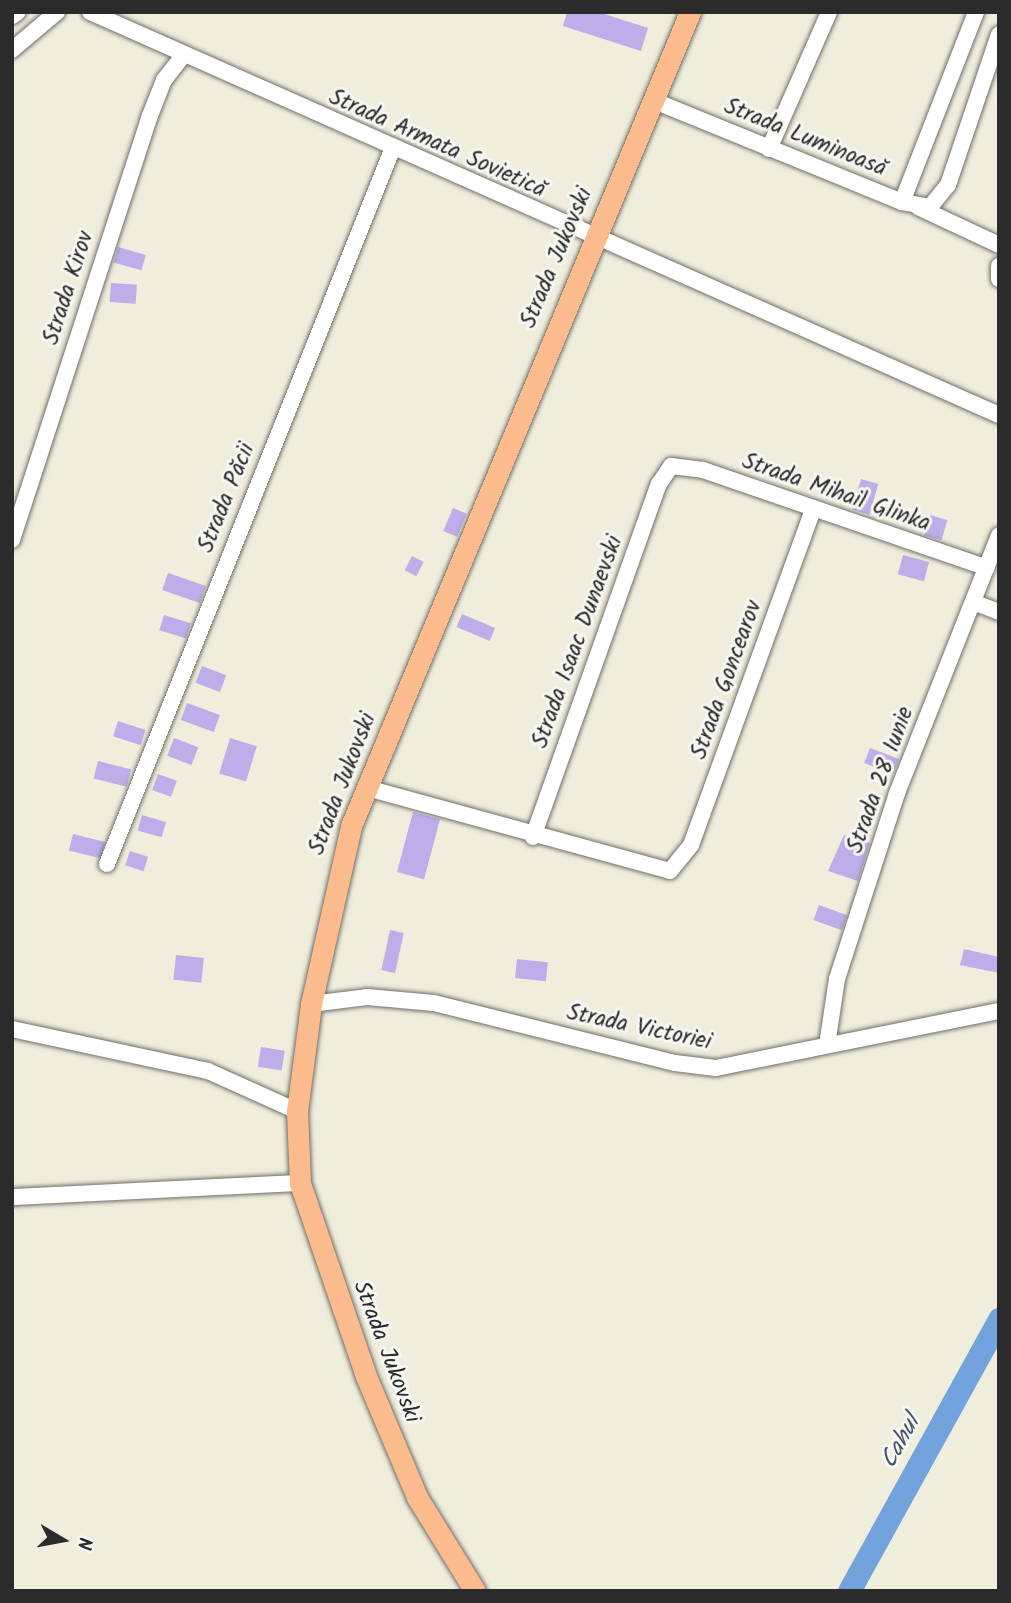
<!DOCTYPE html>
<meta charset="utf-8">
<style>
body{margin:0}
#map{position:relative;width:1011px;height:1603px;overflow:hidden;background:#efeddb;font-family:Kalam,sans-serif}
div>[style]{position:absolute}
[style*='--x']{left:calc(var(--x)*1px);top:calc(var(--y)*1px);width:calc(var(--w)*1px);rotate:calc(var(--a)*1deg)}
.river>*{height:23px;margin:-11.5px;padding:0 11.5px;transform-origin:11.5px;border-radius:11.5px;background:#72a3dd}
.building>*{inset:0;background:#bdade9;transform-origin:0 0}
.roads{filter:drop-shadow(0 0 2px #706f69) drop-shadow(0 0 2px #706f69)}
.minor>*{height:16px;margin:-8px;padding:0 8px;transform-origin:8px;border-radius:8px;background:#fff}
.major>*{height:21px;margin:-10.5px;padding:0 10.5px;transform-origin:10.5px;border-radius:10.5px;background:#fbbb8c}
span{translate:-50% -50%;white-space:nowrap;text-align:center;line-height:1.15;-webkit-text-stroke:6px #f6f6f2;paint-order:stroke}
.street-label{font-size:23px;color:#2b2b2b}
.water-label{font-size:24px;color:#445569;font-style:italic}
.frame{position:absolute;inset:0;border:14px solid #2b2b2b;pointer-events:none}
.north{position:absolute;left:28px;top:1505px;width:70px;height:70px;-webkit-text-stroke:5px #f6f6f2;paint-order:stroke;rotate:100deg;font-size:19px;font-weight:700;line-height:28px;text-align:center;color:#2b2b2b}
.north::after{content:'';display:block;margin:auto;width:24px;height:32px;background:#2b2b2b;clip-path:polygon(50% 0,100% 100%,50% 72%,0 100%)}
</style>
<div id="map">
<div class="river">
<i style="--x:849;--y:1591;--w:311;--a:-61.1"></i>
</div>
<div class="building">
<i style="clip-path:polygon(567px 12px,598px 12px,648px 28px,641px 51px,563px 26px)"></i>
<i style="left:118px;top:247px;width:29px;height:16px;rotate:16deg"></i>
<i style="left:111px;top:283px;width:26px;height:19px;rotate:4deg"></i>
<i style="left:861px;top:479px;width:18px;height:32px;rotate:16deg"></i>
<i style="left:453px;top:508px;width:15px;height:25px;rotate:23deg"></i>
<i style="left:930px;top:515px;width:18px;height:21px;rotate:16deg"></i>
<i style="left:903px;top:555px;width:27px;height:20px;rotate:15deg"></i>
<i style="left:412px;top:556px;width:13px;height:16px;rotate:27deg"></i>
<i style="left:168px;top:573px;width:40px;height:18px;rotate:19deg"></i>
<i style="left:462px;top:614px;width:36px;height:14px;rotate:23deg"></i>
<i style="left:164px;top:615px;width:28px;height:16px;rotate:17deg"></i>
<i style="left:202px;top:666px;width:26px;height:18px;rotate:21deg"></i>
<i style="left:187px;top:703px;width:35px;height:18px;rotate:20deg"></i>
<i style="left:118px;top:721px;width:29px;height:16px;rotate:18deg"></i>
<i style="left:174px;top:738px;width:26px;height:19px;rotate:21deg"></i>
<i style="left:230px;top:738px;width:28px;height:37px;rotate:17deg"></i>
<i style="left:870px;top:748px;width:31px;height:16px;rotate:21deg"></i>
<i style="left:98px;top:761px;width:34px;height:18px;rotate:14deg"></i>
<i style="left:158px;top:774px;width:20px;height:17px;rotate:20deg"></i>
<i style="left:413px;top:812px;width:28px;height:62px;rotate:15deg"></i>
<i style="left:142px;top:815px;width:25px;height:16px;rotate:16deg"></i>
<i style="left:73px;top:834px;width:33px;height:17px;rotate:14deg"></i>
<i style="clip-path:polygon(844px 835px,870px 843px,858px 881px,828px 871px)"></i>
<i style="left:130px;top:851px;width:19px;height:15px;rotate:18deg"></i>
<i style="left:819px;top:905px;width:30px;height:16px;rotate:20deg"></i>
<i style="left:390px;top:930px;width:14px;height:41px;rotate:12deg"></i>
<i style="clip-path:polygon(964px 949px,999px 957px,999px 973px,960px 965px)"></i>
<i style="left:176px;top:955px;width:28px;height:25px;rotate:6deg"></i>
<i style="left:517px;top:959px;width:31px;height:19px;rotate:6deg"></i>
<i style="left:261px;top:1047px;width:24px;height:20px;rotate:9deg"></i>
</div>
<div class="roads">
<div class="minor">
<i style="--x:90;--y:12;--w:994;--a:23.91"></i>
<i style="--x:12;--y:16;--w:7;--a:-34"></i>
<i style="--x:12;--y:50;--w:59;--a:-40.2"></i>
<i style="--x:652;--y:100;--w:270;--a:22.2"></i>
<i style="--x:902;--y:202;--w:28;--a:10"></i>
<i style="--x:930;--y:207;--w:28;--a:-51"></i>
<i style="--x:948;--y:185;--w:159;--a:-71.3"></i>
<i style="--x:769;--y:149;--w:150;--a:-66.3"></i>
<i style="--x:902;--y:202;--w:204;--a:-68.7"></i>
<i style="--x:918;--y:207;--w:89;--a:25.1"></i>
<i style="--x:999;--y:266;--w:13;--a:90"></i>
<i style="--x:12;--y:540;--w:444;--a:-72"></i>
<i style="--x:149;--y:118;--w:41;--a:-68.5"></i>
<i style="--x:164;--y:80;--w:31;--a:-52"></i>
<i style="--x:973;--y:602;--w:28;--a:21"></i>
<i style="--x:367;--y:788;--w:314;--a:15.3"></i>
<i style="--x:670;--y:871;--w:33;--a:-51"></i>
<i style="--x:691;--y:845;--w:357;--a:-70"></i>
<i style="--x:533;--y:837;--w:375;--a:-70.4"></i>
<i style="--x:659;--y:484;--w:22;--a:-56"></i>
<i style="--x:671;--y:466;--w:32;--a:7"></i>
<i style="--x:703;--y:470;--w:300;--a:19"></i>
<i style="--x:107;--y:864;--w:769;--a:-68.24"></i>
<i style="--x:311;--y:1004;--w:56;--a:-7.1"></i>
<i style="--x:367;--y:997;--w:67;--a:5.1"></i>
<i style="--x:434;--y:1003;--w:248;--a:14"></i>
<i style="--x:675;--y:1063;--w:41;--a:7"></i>
<i style="--x:716;--y:1068;--w:289;--a:-11.4"></i>
<i style="--x:12;--y:1029;--w:200;--a:12.1"></i>
<i style="--x:208;--y:1071;--w:98;--a:24.2"></i>
<i style="--x:827;--y:1045;--w:67;--a:-81.4"></i>
<i style="--x:837;--y:979;--w:195;--a:-72.1"></i>
<i style="--x:897;--y:793;--w:277;--a:-68.4"></i>
<i style="--x:12;--y:1197;--w:288;--a:-2.8"></i>
</div>
<div class="major">
<i style="--x:475;--y:1591;--w:110;--a:-121.7"></i>
<i style="--x:417;--y:1497;--w:131;--a:-112.9"></i>
<i style="--x:366;--y:1376;--w:204;--a:-108.9"></i>
<i style="--x:300;--y:1183;--w:72;--a:-92.4"></i>
<i style="--x:297;--y:1111;--w:108;--a:-82.5"></i>
<i style="--x:311;--y:1004;--w:182;--a:-77.3"></i>
<i style="--x:351;--y:826;--w:882;--a:-67.39"></i>
</div>
</div>
<div class="street-label">
<span style="left:805px;top:138px;rotate:22deg">Strada Luminoasă</span>
<span style="left:437px;top:144px;rotate:24deg">Strada Armata Sovietică</span>
<span style="left:557px;top:258px;rotate:-67deg">Strada Jukovski</span>
<span style="left:69px;top:288px;rotate:-72deg">Strada Kirov</span>
<span style="left:836px;top:493px;rotate:19deg">Strada Mihail Glinka</span>
<span style="left:227px;top:498px;rotate:-68deg">Strada Păcii</span>
<span style="left:578px;top:642px;rotate:-70deg">Strada Isaac Dunaevski</span>
<span style="left:727px;top:680px;rotate:-70deg">Strada Goncearov</span>
<span style="left:881px;top:780px;rotate:-70deg">Strada 28 Iunie</span>
<span style="left:343px;top:784px;rotate:-69deg">Strada Jukovski</span>
<span style="left:639px;top:1028px;rotate:12deg">Strada Victoriei</span>
<span style="left:386px;top:1352px;rotate:69deg">Strada Jukovski</span>
</div>
<div class="water-label">
<span style="left:901px;top:1442px;rotate:-61deg">Cahul</span>
</div>
<div class="frame"></div>
<div class="north">N</div>
</div>
